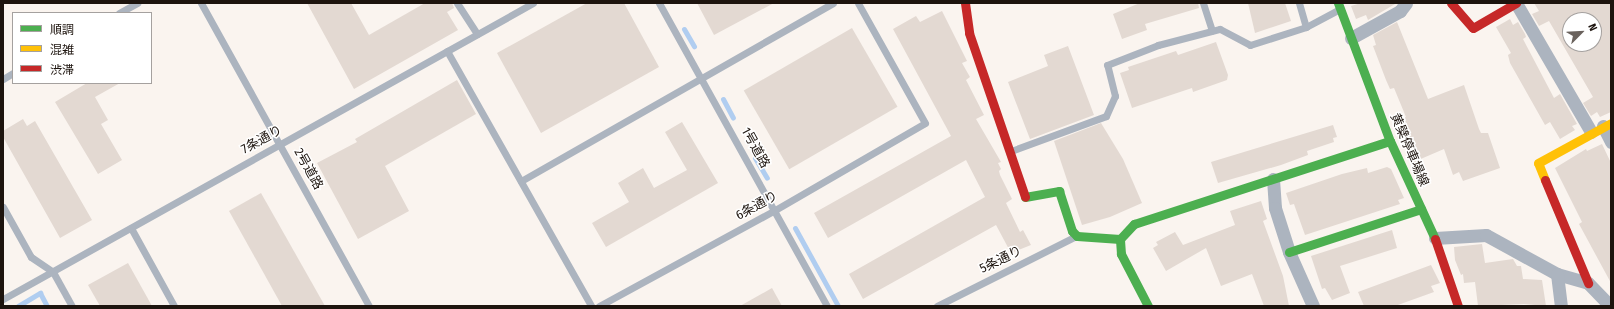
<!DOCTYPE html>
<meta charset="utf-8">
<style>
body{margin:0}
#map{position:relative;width:1614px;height:309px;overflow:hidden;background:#faf4ef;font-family:"Fira Sans Condensed","Noto Sans JP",sans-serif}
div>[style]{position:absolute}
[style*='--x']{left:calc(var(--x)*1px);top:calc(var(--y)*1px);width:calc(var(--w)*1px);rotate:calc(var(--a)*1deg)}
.stream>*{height:5px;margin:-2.5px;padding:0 2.5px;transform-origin:2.5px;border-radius:2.5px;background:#b0cdf0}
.building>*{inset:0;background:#e3d9d2;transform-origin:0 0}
.lane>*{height:7px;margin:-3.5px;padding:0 3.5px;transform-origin:3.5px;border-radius:3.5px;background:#acb4bf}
.street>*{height:13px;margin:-6.5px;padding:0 6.5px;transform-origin:6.5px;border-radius:6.5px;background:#acb4bf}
.fast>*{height:9px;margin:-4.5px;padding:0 4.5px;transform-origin:4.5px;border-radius:4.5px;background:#4caf50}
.slow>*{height:9px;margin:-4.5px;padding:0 4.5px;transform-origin:4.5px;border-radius:4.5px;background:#ffc107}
.jam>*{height:9px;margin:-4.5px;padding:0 4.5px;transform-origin:4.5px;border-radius:4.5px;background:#c62828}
span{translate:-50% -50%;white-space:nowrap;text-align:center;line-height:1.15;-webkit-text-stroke:3px #fff;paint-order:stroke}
.street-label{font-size:13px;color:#1d140e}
.frame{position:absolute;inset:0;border:4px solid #1d140e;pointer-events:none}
.legend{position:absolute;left:12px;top:12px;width:140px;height:72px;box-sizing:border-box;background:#fff;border:1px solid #a5a19f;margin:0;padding:5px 7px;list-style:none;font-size:12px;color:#1d140e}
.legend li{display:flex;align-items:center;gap:8px;height:20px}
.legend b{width:20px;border:1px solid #a5a19f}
.north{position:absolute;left:1562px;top:12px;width:40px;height:40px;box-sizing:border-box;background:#fff;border:1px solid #a5a19f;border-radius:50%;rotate:66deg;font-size:11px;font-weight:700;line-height:16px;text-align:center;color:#1d140e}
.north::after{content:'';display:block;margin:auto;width:14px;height:18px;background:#6a625d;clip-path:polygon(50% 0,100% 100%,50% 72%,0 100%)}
</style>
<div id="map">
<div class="stream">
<i style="--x:684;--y:29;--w:20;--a:60"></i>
<i style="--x:723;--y:99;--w:21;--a:62"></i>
<i style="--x:755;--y:158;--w:23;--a:59"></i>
<i style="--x:795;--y:228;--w:89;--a:61.1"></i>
<i style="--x:18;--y:306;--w:26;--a:-31"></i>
<i style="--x:40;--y:293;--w:15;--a:62"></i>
</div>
<div class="building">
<i style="clip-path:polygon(307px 3px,351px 3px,369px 35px,425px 3px,452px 3px,454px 8px,447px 12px,458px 30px,354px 89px)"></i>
<i style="clip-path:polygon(587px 3px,624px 3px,659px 67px,541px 133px,497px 53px)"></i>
<i style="clip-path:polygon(697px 3px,774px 3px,714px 35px)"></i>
<i style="clip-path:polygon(1140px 3px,1198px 3px,1199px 8px,1145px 24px,1147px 30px,1122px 39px,1113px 14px)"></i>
<i style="clip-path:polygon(1248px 3px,1285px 3px,1291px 21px,1255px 33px)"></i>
<i style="clip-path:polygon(1361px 3px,1395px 3px,1395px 4px,1368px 20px,1366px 15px,1356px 19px,1351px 6px)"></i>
<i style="clip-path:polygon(evenodd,1534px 3px,1611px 3px,1611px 112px,1600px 117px,1597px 112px,1591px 116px,1583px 103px,1593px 97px,1549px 21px,1539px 26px,1532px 14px,1539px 11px,1534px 3px,1570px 20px,1594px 20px,1594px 44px,1570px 44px,1570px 20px)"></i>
<i style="clip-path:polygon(942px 11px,967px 61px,962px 63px,970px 77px,966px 80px,984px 115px,976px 119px,1001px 162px,998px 163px,1001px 169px,999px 171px,1000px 175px,1012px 199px,1006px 203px,1020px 232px,1023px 230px,1031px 245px,1011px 253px,996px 225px,863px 299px,849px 274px,985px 197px,966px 160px,828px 238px,814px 213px,951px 136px,893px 29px,916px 16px,920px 22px)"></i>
<i style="clip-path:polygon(1510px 19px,1513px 25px,1518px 22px,1525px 34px,1526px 37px,1523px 39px,1554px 98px,1560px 94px,1577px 124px,1572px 126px,1575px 130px,1560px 139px,1550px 122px,1545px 125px,1510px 63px,1508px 55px,1511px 53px,1496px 27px)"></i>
<i style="clip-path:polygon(1397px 22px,1428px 99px,1464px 85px,1479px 129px,1481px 133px,1488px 133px,1500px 168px,1463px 181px,1459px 172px,1453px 175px,1444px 149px,1416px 161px,1402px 123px,1402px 119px,1406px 117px,1394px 88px,1390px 89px,1386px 80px,1373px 46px,1376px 45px,1373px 35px)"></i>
<i style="left:852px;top:28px;width:91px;height:125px;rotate:60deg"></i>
<i style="clip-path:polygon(1216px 42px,1228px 75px,1227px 80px,1193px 92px,1192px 88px,1132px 108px,1120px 73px,1129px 70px,1128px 67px,1176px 51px,1178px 55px)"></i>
<i style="clip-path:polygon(1068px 46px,1094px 115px,1030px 139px,1008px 82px,1048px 66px,1044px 55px)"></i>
<i style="clip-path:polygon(457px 80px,476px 114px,385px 166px,409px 211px,358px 239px,317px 163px,357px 142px,355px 139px)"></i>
<i style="clip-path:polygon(87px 83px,120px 83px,95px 97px,108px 120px,101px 124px,122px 160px,98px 174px,55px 102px)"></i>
<i style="clip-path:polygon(23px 119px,27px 126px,35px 121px,92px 220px,60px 238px,3px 137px,3px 131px)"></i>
<i style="clip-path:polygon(682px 122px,718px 183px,606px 247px,592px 223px,629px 202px,618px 183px,643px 168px,654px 188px,687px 170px,665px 132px)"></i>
<i style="clip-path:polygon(1101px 123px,1123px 159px,1142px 203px,1110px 217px,1082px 225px,1054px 141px)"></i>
<i style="clip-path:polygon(1333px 125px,1337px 137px,1333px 138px,1334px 142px,1307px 151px,1308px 155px,1281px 165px,1218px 183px,1211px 162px)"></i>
<i style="clip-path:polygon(1602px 144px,1611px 163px,1611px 283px,1579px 224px,1582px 222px,1555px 168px,1586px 149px,1587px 151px)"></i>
<i style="clip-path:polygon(1419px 160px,1424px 173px,1418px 176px,1412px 162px)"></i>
<i style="clip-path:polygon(1387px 167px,1391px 169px,1404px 198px,1398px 200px,1400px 204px,1305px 235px,1295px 207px,1294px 204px,1290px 205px,1286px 193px,1342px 174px,1367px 168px,1368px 173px)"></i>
<i style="clip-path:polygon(261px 193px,325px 306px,282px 306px,229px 211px)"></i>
<i style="clip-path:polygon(1261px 201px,1267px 219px,1263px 221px,1283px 276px,1289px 306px,1264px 306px,1252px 274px,1221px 286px,1206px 248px,1166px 271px,1153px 248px,1158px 245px,1156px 242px,1175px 232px,1183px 245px,1235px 225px,1230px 211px)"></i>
<i style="clip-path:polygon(1392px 230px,1397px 248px,1340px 266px,1350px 293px,1332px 300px,1325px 288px,1322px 289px,1311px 256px)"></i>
<i style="clip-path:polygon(1482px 244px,1485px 263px,1513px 259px,1517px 266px,1521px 266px,1523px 279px,1542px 280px,1546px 306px,1524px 304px,1478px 306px,1475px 282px,1464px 283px,1463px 274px,1461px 275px,1455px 260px,1454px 247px)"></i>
<i style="clip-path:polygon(128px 263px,152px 306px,100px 306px,88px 285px)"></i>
<i style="clip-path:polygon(1431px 265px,1440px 283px,1431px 286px,1434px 292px,1395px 306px,1364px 306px,1358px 292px)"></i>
<i style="clip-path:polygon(772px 288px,782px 306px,740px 306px)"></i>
</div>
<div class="lane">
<i style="--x:201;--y:3;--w:346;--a:61"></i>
<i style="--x:457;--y:3;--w:37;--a:57"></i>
<i style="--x:659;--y:3;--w:346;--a:61"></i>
<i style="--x:1203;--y:3;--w:29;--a:72"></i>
<i style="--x:1299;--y:3;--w:25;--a:74"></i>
<i style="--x:119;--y:13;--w:21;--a:-29"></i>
<i style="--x:447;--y:51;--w:293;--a:60.5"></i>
<i style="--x:3;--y:79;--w:12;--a:-31"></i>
<i style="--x:1011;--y:151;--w:101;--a:-20.2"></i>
<i style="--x:1106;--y:116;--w:22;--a:-66"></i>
<i style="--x:1115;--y:96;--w:32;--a:-104"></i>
<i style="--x:1107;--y:65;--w:55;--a:-21.4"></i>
<i style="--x:1158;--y:45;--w:64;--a:-14.5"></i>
<i style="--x:1220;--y:29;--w:34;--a:28"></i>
<i style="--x:1250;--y:45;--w:59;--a:-17.8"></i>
<i style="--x:1306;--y:27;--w:38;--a:-28"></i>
<i style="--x:521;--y:181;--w:359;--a:-29.7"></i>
<i style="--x:3;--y:207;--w:57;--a:60.8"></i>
<i style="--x:31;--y:257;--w:27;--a:34"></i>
<i style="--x:53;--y:272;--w:39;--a:61"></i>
<i style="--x:131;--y:228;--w:89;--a:61.1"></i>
<i style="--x:3;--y:299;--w:607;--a:-29.18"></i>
<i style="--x:599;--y:306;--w:200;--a:-28.6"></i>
<i style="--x:775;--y:210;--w:173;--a:-30.1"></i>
<i style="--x:925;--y:123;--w:137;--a:-119.2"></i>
<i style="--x:937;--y:306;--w:156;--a:-26.7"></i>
</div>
<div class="street">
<i style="--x:1516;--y:3;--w:149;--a:59.8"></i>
<i style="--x:1351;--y:38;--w:56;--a:-28.9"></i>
<i style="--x:1400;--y:11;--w:10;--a:-53"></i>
<i style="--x:1603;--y:126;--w:18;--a:63"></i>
<i style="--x:1273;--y:179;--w:29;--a:86"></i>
<i style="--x:1275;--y:208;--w:46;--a:72.3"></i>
<i style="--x:1289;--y:252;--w:59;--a:66"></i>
<i style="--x:1435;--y:238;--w:51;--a:-3.4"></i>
<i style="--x:1486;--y:235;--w:81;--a:28.8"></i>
<i style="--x:1557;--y:274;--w:32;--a:16"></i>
<i style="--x:1588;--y:283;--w:32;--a:46"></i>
<i style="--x:1557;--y:274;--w:32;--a:83"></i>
</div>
<div class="fast">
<i style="--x:1338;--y:3;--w:147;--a:69.4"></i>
<i style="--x:1390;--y:141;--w:108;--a:65.3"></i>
<i style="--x:1025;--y:197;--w:35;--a:-10"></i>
<i style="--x:1059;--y:191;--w:42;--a:72"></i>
<i style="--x:1072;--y:231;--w:7;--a:45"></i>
<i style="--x:1077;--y:236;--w:43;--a:4"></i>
<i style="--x:1289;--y:252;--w:139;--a:-18"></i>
<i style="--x:1148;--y:306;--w:59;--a:-117.4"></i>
<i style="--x:1121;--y:254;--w:15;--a:-94"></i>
<i style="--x:1120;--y:239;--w:21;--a:-47"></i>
<i style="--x:1134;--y:224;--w:269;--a:-18"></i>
</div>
<div class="slow">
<i style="--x:1545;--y:180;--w:18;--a:-112"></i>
<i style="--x:1538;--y:163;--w:83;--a:-28.7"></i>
</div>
<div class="jam">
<i style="--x:965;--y:3;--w:30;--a:82"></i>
<i style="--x:969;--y:33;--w:173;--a:71.1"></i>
<i style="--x:1451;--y:3;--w:33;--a:49"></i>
<i style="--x:1473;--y:28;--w:50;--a:-30.2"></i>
<i style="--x:1545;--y:180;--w:112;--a:67.3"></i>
<i style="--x:1435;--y:239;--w:71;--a:71.1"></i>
</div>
<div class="street-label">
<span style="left:262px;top:140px;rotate:-29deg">7条通り</span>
<span style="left:755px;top:148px;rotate:61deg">1号道路</span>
<span style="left:1409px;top:150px;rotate:67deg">黄檗停車場線</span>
<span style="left:308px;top:169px;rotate:61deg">2号道路</span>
<span style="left:757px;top:206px;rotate:-29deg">6条通り</span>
<span style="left:1001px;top:260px;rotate:-26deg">5条通り</span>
</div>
<div class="frame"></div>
<ul class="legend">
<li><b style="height:5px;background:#4caf50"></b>順調</li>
<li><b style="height:5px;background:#ffc107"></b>混雑</li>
<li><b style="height:5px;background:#c62828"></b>渋滞</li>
</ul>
<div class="north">N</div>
</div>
